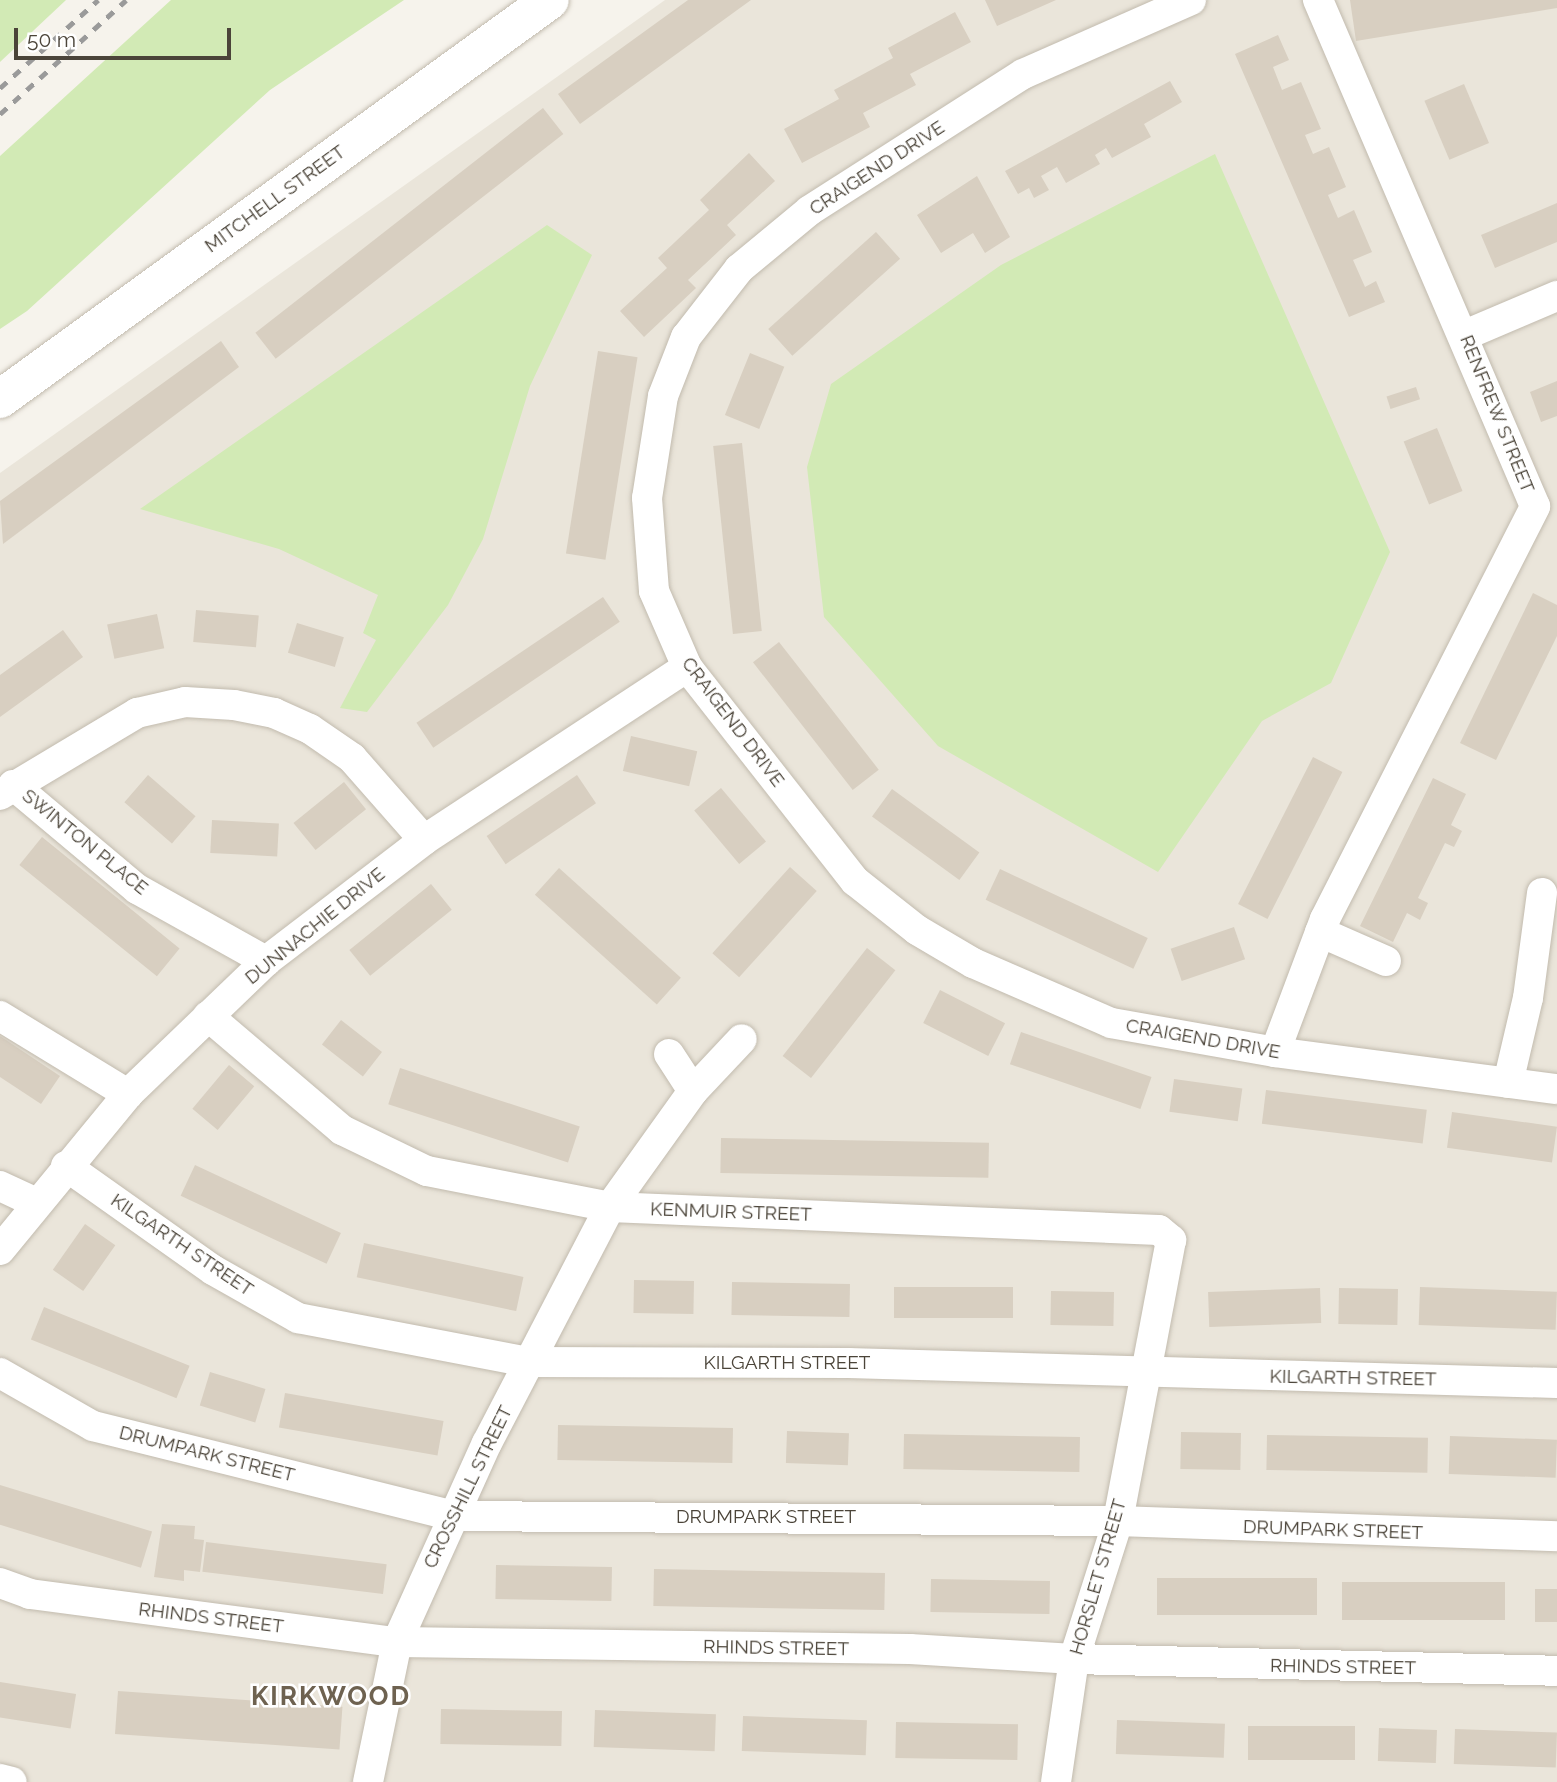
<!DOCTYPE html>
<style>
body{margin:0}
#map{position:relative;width:1557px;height:1782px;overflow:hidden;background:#f6f3ec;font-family:Raleway,sans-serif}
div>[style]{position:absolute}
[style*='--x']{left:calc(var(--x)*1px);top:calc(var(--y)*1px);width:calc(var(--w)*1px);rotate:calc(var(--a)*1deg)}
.residential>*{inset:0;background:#eae5da}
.green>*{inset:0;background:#d2eab5}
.building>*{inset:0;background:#d8cfc1;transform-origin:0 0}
.roads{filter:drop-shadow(0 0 2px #c2bbae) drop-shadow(0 0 2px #c2bbae)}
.minor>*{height:30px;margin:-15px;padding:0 15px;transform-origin:15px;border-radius:15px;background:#fff}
.tertiary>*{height:38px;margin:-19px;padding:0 19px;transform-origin:19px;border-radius:19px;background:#fff}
.rail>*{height:5px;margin-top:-2.5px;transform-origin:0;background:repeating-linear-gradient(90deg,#9a9a9a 0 9px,transparent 0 18px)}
span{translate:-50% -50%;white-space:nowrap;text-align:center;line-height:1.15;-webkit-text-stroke:5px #fff;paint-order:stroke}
.street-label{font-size:19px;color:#4b4439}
.district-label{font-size:26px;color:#6e6250;font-weight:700;letter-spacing:2px}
.scale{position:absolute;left:14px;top:28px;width:217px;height:32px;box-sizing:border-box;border:4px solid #4b4439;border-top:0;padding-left:9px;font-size:21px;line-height:24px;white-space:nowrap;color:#4b4439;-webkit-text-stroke:5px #fff;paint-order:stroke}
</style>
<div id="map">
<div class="residential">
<i style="clip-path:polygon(665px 0,1557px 0,1557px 1782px,0 1782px,0 473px)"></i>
</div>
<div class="green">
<i style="clip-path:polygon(0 0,66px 0,0 62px)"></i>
<i style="clip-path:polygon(171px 0,404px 0,270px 90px,27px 311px,0 329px,0 156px)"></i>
<i style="clip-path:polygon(1215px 154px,1390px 552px,1331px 683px,1262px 721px,1158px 872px,938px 746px,824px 617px,807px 467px,831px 384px,1001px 265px)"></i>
<i style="clip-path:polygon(547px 225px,592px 255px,530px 386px,483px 539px,448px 605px,367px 712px,340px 708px,376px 640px,363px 633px,378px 595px,279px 549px,140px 509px)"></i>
</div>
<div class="building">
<i style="clip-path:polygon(688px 0,751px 0,580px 124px,558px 94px)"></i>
<i style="clip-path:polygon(985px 0,1056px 0,997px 26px)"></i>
<i style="clip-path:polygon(1350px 0,1557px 0,1557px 8px,1356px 41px)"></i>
<i style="clip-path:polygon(955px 12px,971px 42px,910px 74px,916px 85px,863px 113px,870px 127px,802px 163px,784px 129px,839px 99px,834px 90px,893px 58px,888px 48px)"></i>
<i style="clip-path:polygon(1278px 35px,1289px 60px,1273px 67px,1282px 90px,1301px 82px,1321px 129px,1305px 135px,1313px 154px,1329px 147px,1346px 187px,1328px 195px,1338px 218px,1354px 210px,1372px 252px,1353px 260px,1365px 287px,1376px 281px,1385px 302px,1349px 317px,1235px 54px)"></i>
<i style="clip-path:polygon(1170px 81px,1182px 102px,1144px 124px,1151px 137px,1112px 158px,1106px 148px,1095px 155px,1100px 164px,1066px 183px,1057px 167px,1041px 176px,1049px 190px,1034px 198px,1029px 188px,1018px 194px,1005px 171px)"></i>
<i style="left:1464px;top:84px;width:64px;height:43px;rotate:67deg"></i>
<i style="left:543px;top:108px;width:33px;height:365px;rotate:52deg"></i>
<i style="clip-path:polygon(749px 153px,775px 181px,727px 225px,736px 235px,688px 280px,696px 288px,644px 337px,620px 311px,667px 268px,658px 258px,709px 210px,700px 200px)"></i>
<i style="clip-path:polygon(977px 176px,1010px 237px,985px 253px,973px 233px,941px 253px,917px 215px)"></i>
<i style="clip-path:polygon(1557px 203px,1557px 242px,1495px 268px,1481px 235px)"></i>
<i style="left:876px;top:232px;width:36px;height:145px;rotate:48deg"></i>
<i style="clip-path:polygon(221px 341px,239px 367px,3px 544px,0 501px)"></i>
<i style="left:598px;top:351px;width:40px;height:205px;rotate:9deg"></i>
<i style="left:750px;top:353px;width:37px;height:67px;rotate:22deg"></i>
<i style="clip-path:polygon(1557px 381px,1557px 416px,1541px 422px,1530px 392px)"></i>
<i style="left:1416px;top:387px;width:13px;height:31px;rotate:72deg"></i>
<i style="left:1437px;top:428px;width:68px;height:36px;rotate:68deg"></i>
<i style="left:742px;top:443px;width:189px;height:29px;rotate:84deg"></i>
<i style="clip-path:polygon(1533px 593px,1557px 605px,1557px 636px,1496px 760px,1460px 743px)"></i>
<i style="left:603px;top:597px;width:30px;height:225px;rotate:56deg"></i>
<i style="left:196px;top:610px;width:63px;height:32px;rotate:5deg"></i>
<i style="left:157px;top:614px;width:35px;height:51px;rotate:78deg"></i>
<i style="left:297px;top:623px;width:49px;height:31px;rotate:17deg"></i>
<i style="clip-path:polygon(63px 630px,83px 657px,0 717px,0 675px)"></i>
<i style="left:779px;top:642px;width:162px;height:33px;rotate:52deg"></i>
<i style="left:631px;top:736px;width:68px;height:36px;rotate:13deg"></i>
<i style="left:1313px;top:757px;width:33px;height:165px;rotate:27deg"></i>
<i style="left:148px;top:775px;width:63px;height:36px;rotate:41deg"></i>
<i style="left:577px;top:775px;width:34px;height:109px;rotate:56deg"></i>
<i style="clip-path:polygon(1433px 778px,1466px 794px,1451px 825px,1462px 831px,1454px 847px,1445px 843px,1418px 898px,1428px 903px,1420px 920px,1407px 913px,1393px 942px,1360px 926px)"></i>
<i style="left:344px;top:782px;width:35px;height:65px;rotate:51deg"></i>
<i style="left:721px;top:788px;width:70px;height:35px;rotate:50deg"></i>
<i style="left:892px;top:789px;width:108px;height:34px;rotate:36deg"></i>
<i style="left:212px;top:820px;width:67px;height:33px;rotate:3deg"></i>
<i style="left:42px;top:837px;width:177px;height:36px;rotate:39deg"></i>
<i style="left:790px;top:867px;width:36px;height:116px;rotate:42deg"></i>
<i style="left:559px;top:868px;width:164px;height:36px;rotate:42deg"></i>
<i style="left:1000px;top:869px;width:163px;height:34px;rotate:25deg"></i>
<i style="left:431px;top:884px;width:33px;height:105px;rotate:51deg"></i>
<i style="left:1234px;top:927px;width:34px;height:67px;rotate:71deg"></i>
<i style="left:867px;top:948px;width:36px;height:137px;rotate:38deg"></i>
<i style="left:940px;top:990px;width:73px;height:37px;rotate:27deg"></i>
<i style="left:341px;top:1020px;width:52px;height:31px;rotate:38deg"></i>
<i style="left:1021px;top:1032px;width:138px;height:34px;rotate:19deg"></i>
<i style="clip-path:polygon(0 1036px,60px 1076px,41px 1104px,0 1077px)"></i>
<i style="left:229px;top:1065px;width:33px;height:57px;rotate:40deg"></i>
<i style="left:400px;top:1068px;width:189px;height:38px;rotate:18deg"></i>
<i style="left:1174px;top:1079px;width:69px;height:33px;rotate:8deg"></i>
<i style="left:1266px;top:1090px;width:162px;height:34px;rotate:7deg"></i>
<i style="left:1452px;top:1112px;width:106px;height:36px;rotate:8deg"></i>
<i style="left:721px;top:1138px;width:268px;height:35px;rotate:1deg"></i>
<i style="left:195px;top:1165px;width:161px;height:34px;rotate:25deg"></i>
<i style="left:85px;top:1224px;width:37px;height:56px;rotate:35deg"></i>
<i style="left:364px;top:1243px;width:163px;height:35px;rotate:12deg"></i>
<i style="left:634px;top:1280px;width:60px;height:33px;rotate:1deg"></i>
<i style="left:732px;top:1282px;width:118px;height:33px;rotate:1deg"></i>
<i style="left:894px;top:1287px;width:119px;height:31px"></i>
<i style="left:1420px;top:1287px;width:137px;height:38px;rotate:2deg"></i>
<i style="left:1320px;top:1288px;width:35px;height:112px;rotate:88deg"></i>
<i style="left:1339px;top:1288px;width:59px;height:36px;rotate:1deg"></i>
<i style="left:1051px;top:1291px;width:63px;height:34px;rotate:1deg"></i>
<i style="left:44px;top:1307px;width:157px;height:35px;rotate:22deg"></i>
<i style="left:210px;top:1372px;width:58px;height:35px;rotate:17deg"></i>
<i style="left:285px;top:1393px;width:161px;height:35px;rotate:10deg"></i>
<i style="left:558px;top:1425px;width:175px;height:35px;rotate:1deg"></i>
<i style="left:787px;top:1431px;width:62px;height:32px;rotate:2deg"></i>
<i style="left:1181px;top:1432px;width:60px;height:37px;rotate:1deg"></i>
<i style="left:904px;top:1434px;width:176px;height:35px;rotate:1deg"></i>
<i style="left:1267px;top:1435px;width:161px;height:35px;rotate:1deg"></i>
<i style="left:1450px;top:1436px;width:107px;height:38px;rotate:2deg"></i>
<i style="left:0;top:1485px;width:159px;height:38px;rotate:17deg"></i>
<i style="clip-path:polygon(162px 1524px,195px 1526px,194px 1539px,204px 1540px,200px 1572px,184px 1570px,184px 1581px,154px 1577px)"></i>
<i style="left:206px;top:1542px;width:182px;height:30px;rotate:7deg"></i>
<i style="left:496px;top:1565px;width:116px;height:34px;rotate:1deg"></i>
<i style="left:654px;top:1569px;width:231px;height:37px;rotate:1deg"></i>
<i style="left:1157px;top:1578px;width:160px;height:37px"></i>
<i style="left:931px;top:1579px;width:119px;height:33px;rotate:1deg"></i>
<i style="left:1342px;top:1582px;width:163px;height:38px"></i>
<i style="left:1535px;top:1589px;width:22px;height:33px"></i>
<i style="left:0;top:1682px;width:77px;height:35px;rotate:9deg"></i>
<i style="left:118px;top:1691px;width:225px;height:43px;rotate:4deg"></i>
<i style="left:441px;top:1709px;width:121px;height:35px;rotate:1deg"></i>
<i style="left:595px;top:1710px;width:121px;height:37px;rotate:2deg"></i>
<i style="left:743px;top:1716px;width:124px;height:35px;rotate:2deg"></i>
<i style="left:1117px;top:1720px;width:108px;height:34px;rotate:2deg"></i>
<i style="left:896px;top:1722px;width:122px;height:36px;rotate:1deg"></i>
<i style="left:1248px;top:1726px;width:107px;height:34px"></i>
<i style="left:1379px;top:1728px;width:58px;height:33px;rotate:2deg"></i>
<i style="left:1455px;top:1729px;width:102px;height:35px;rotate:2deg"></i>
</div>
<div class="roads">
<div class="minor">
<i style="--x:1191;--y:0;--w:184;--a:156.2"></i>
<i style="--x:1023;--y:74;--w:254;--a:147.4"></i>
<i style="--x:809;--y:211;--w:91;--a:140.4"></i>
<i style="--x:739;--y:269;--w:86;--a:127.9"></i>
<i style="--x:686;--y:337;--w:63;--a:111.3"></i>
<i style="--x:663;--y:396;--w:103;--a:98.9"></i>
<i style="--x:647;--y:498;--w:93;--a:85.7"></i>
<i style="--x:654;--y:591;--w:83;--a:66.5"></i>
<i style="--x:687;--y:667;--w:272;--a:51.9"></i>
<i style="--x:855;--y:881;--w:79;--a:38.3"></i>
<i style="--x:917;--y:930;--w:65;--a:30.5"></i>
<i style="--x:973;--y:963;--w:150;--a:23.5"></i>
<i style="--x:1111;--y:1023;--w:167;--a:10"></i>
<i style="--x:1275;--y:1052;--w:284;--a:7.5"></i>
<i style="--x:1465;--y:335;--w:100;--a:-23"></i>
<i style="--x:13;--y:785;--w:162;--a:40"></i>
<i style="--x:137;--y:889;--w:148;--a:29.2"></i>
<i style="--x:0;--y:795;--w:160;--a:-30.9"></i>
<i style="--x:137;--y:713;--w:49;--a:-12.9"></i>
<i style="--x:185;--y:702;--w:49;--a:3.5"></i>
<i style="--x:234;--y:705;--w:41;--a:11.3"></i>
<i style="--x:274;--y:713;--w:39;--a:24"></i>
<i style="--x:310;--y:729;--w:51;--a:34.6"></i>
<i style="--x:352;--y:758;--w:109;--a:48.7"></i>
<i style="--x:1320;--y:932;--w:72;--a:23.7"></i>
<i style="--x:0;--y:1016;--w:150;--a:31.4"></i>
<i style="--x:208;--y:1016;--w:176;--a:40.4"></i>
<i style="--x:342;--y:1130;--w:94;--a:25.8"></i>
<i style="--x:427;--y:1171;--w:187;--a:11.1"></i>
<i style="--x:610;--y:1207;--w:549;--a:2.4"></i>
<i style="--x:1159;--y:1230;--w:16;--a:40"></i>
<i style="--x:1171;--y:1240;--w:286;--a:100.7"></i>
<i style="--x:1118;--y:1521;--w:145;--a:107.7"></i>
<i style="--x:1074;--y:1659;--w:124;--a:98.3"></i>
<i style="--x:1275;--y:1052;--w:142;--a:-69.4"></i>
<i style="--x:1325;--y:919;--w:463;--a:-63"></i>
<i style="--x:1535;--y:506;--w:551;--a:-113.21"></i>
<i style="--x:1508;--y:1083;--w:87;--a:-76.8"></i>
<i style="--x:1528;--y:998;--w:106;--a:-82.4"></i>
<i style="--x:693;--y:1091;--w:71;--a:-46.7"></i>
<i style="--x:66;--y:1166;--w:180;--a:35.3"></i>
<i style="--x:213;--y:1270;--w:98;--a:29.5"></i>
<i style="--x:298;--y:1318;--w:234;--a:10.8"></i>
<i style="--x:528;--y:1362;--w:320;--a:0.2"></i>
<i style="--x:848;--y:1363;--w:709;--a:1.62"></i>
<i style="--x:0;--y:1186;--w:40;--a:25"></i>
<i style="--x:0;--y:1250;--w:202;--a:-50.6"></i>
<i style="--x:128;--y:1094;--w:192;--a:-43.9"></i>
<i style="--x:266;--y:961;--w:199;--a:-37.4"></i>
<i style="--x:424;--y:840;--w:315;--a:-33.3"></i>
<i style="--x:0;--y:1373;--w:107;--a:29.7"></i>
<i style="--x:93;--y:1426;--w:372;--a:14"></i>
<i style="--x:454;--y:1516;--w:664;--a:0.43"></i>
<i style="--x:1118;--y:1521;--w:439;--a:2"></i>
<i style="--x:0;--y:1583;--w:32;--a:20"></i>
<i style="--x:30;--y:1594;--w:370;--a:7.5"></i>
<i style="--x:397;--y:1642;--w:513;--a:0.78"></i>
<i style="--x:910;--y:1649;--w:164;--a:3.5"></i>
<i style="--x:1074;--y:1659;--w:483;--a:1.4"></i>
<i style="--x:0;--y:1779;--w:12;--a:14"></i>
<i style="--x:368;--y:1782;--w:143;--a:-78.3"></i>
<i style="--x:397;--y:1642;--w:218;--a:-65.7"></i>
<i style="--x:487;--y:1443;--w:266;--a:-62.5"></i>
<i style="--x:610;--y:1207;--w:143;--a:-54.4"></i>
<i style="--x:693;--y:1091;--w:44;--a:-123"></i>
</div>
<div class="tertiary">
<i style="--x:0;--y:399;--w:679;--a:-35.96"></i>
</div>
</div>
<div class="rail">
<i style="--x:0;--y:88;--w:132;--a:-41.9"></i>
<i style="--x:0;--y:114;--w:170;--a:-42.1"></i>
</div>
<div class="street-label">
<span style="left:877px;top:168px;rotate:-33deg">CRAIGEND DRIVE</span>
<span style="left:275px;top:199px;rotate:-36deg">MITCHELL STREET</span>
<span style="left:1497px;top:414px;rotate:68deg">RENFREW STREET</span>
<span style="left:733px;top:722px;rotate:53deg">CRAIGEND DRIVE</span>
<span style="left:85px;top:842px;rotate:39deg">SWINTON PLACE</span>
<span style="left:315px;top:926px;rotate:-39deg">DUNNACHIE DRIVE</span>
<span style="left:1203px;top:1039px;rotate:10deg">CRAIGEND DRIVE</span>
<span style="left:731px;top:1212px;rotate:2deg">KENMUIR STREET</span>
<span style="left:182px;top:1245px;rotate:34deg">KILGARTH STREET</span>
<span style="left:787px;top:1363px">KILGARTH STREET</span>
<span style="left:1353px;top:1378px;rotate:1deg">KILGARTH STREET</span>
<span style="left:207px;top:1454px;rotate:14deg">DRUMPARK STREET</span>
<span style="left:468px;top:1487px;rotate:-64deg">CROSSHILL STREET</span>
<span style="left:766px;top:1517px">DRUMPARK STREET</span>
<span style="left:1333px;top:1530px;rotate:2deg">DRUMPARK STREET</span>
<span style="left:1098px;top:1577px;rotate:-74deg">HORSLET STREET</span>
<span style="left:211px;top:1618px;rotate:7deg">RHINDS STREET</span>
<span style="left:776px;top:1648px;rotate:1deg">RHINDS STREET</span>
<span style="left:1343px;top:1667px;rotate:1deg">RHINDS STREET</span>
</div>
<div class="district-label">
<span style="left:331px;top:1697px">KIRKWOOD</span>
</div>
<div class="scale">50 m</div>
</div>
